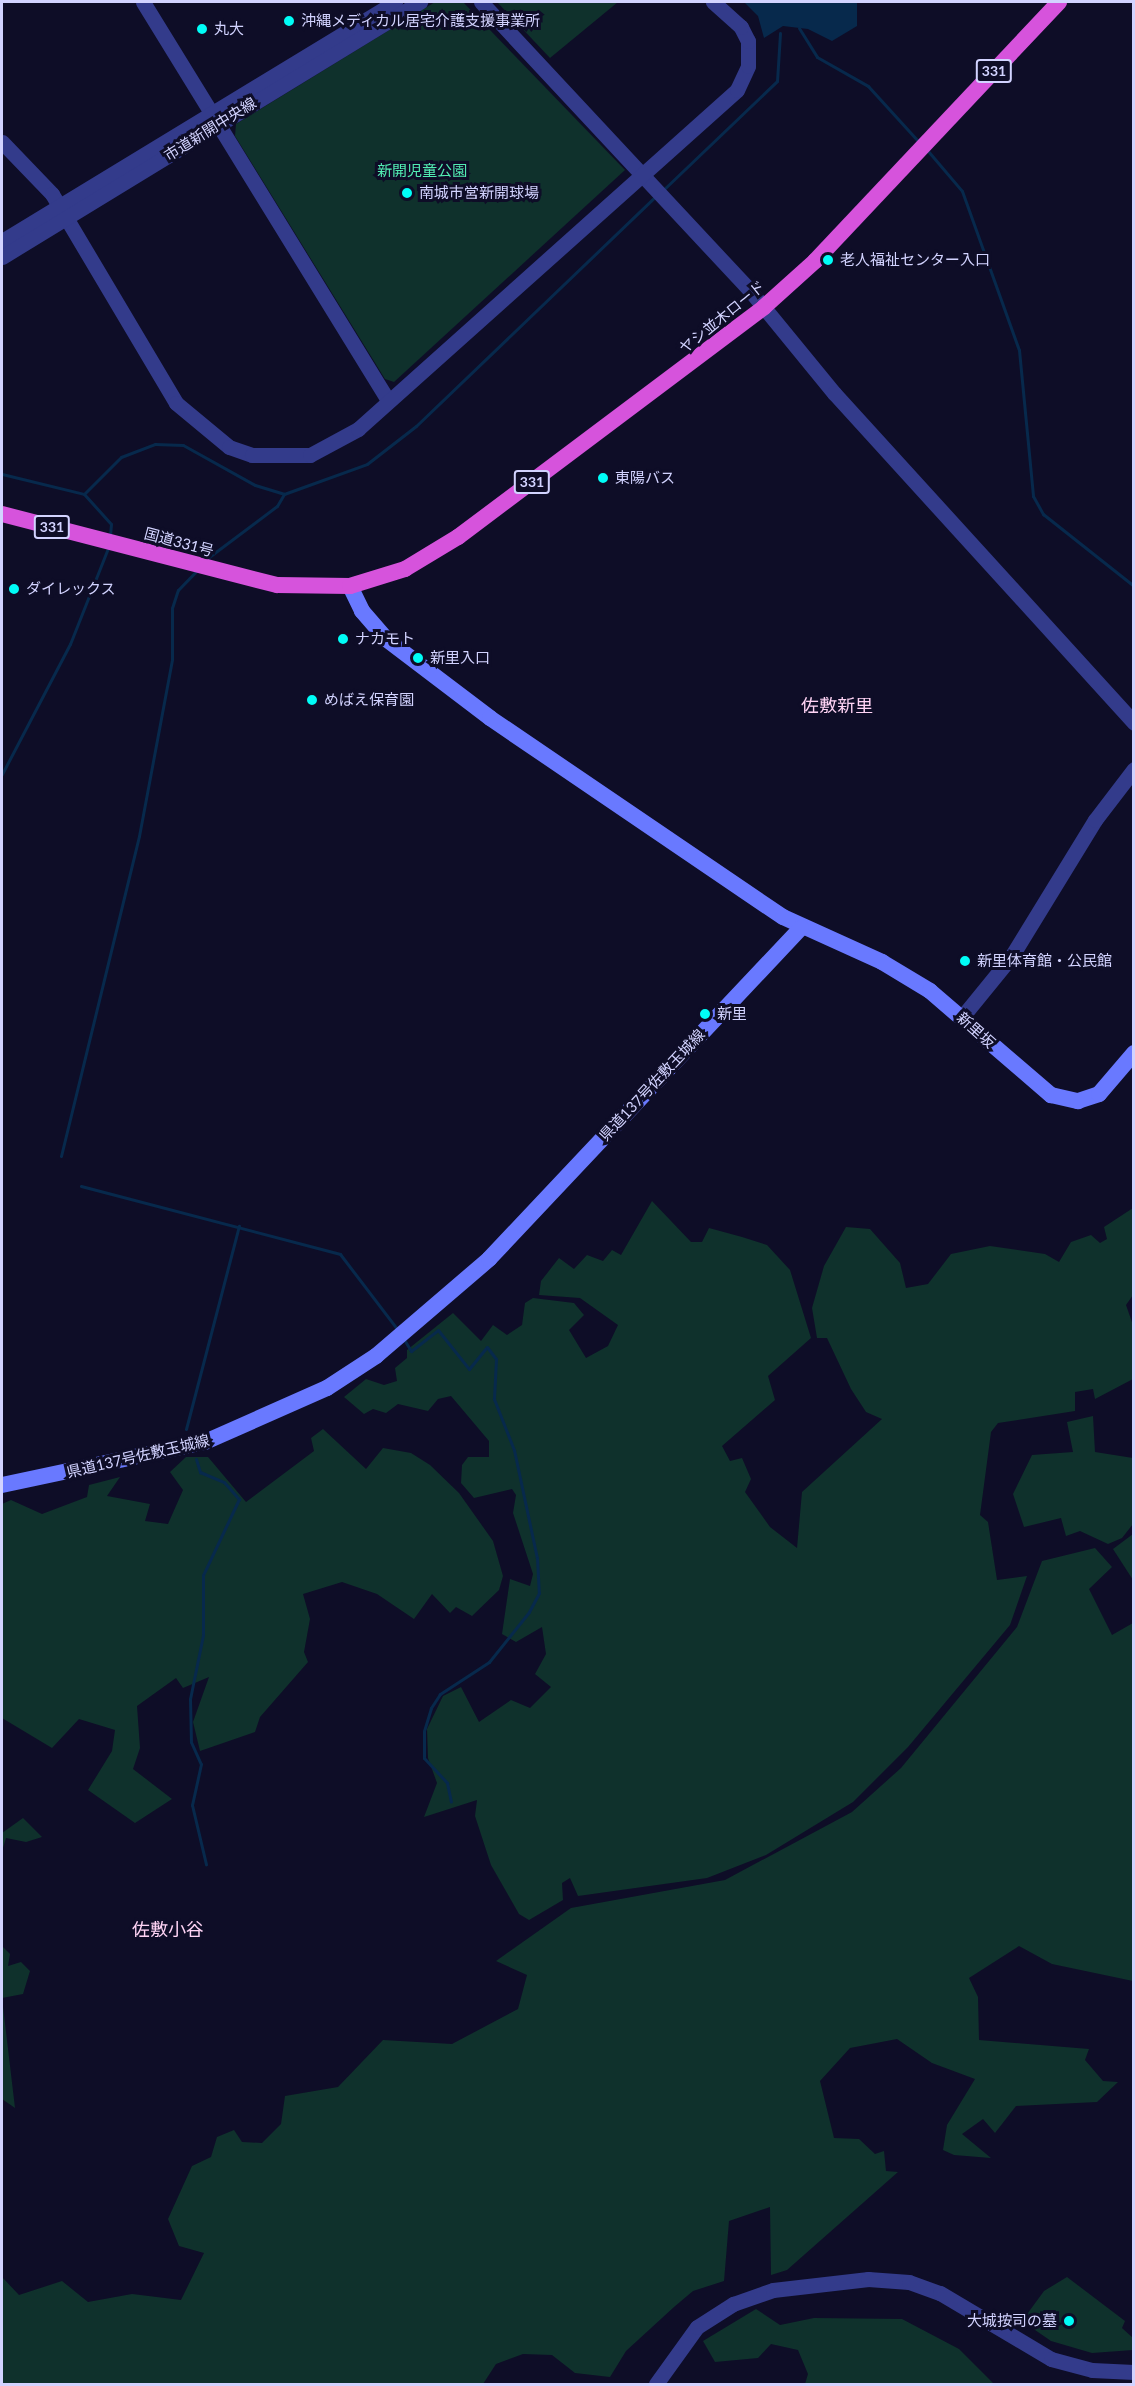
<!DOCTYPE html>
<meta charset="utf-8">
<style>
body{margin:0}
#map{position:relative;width:1135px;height:2386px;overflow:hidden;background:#0e0d27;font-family:Lato,"Noto Sans JP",sans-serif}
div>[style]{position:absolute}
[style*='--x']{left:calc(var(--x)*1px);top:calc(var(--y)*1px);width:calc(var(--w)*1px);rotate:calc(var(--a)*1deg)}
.green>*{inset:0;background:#0f312c}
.water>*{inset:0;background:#07294c}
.stream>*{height:3px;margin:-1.5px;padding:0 1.5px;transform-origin:1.5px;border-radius:1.5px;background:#07294c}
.tertiary>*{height:15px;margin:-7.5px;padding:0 7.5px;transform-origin:7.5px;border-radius:7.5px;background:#333b8b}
.secondary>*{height:16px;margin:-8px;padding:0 8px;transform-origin:8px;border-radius:8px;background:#6979ff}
.trunk>*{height:16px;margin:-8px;padding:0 8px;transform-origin:8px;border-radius:8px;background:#d653dc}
.dots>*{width:16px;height:16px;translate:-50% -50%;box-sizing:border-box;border:3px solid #0e0d27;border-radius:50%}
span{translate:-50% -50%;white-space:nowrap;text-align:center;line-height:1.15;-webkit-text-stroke:6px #0e0d27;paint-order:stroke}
.shield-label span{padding:2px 4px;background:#0e0d27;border:2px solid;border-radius:4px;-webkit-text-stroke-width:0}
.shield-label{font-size:14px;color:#d2d3ff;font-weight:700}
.poi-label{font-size:15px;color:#d2d3ff}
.left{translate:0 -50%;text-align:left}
.right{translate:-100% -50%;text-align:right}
.street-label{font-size:15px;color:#d2d3ff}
.park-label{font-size:15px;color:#52ecb2}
.quarter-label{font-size:18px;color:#ffd4f5}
.frame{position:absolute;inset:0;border:3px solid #d2d3ff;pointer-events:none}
</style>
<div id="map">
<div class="green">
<i style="clip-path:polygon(435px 2px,463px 2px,625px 170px,394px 382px,385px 379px,235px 136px,236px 124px)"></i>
<i style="clip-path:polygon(497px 2px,618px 2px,550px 58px)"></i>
<i style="clip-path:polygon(652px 1201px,691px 1242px,702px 1242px,709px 1228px,742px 1237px,767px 1245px,790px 1270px,811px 1338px,768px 1376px,775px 1400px,722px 1446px,730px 1461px,742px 1458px,751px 1479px,745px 1492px,770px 1527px,797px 1548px,802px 1492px,882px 1419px,866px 1412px,851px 1389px,827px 1338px,817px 1338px,812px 1308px,824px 1266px,846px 1227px,870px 1229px,900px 1263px,906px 1288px,928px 1284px,951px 1254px,990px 1246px,1045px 1254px,1059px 1262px,1071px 1242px,1091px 1235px,1100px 1243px,1107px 1239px,1104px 1227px,1133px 1208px,1133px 1295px,1126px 1305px,1133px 1325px,1133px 1379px,1095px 1399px,1093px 1389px,1075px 1392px,1075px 1411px,998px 1423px,991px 1432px,980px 1515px,988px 1522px,997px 1580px,1027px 1576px,1010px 1625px,908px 1747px,853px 1802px,766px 1855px,707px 1878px,578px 1896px,570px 1878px,562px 1883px,563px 1900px,529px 1920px,519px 1914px,491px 1865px,475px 1816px,477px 1800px,424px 1817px,437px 1783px,428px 1758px,427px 1729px,443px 1696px,461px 1687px,479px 1722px,511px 1700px,530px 1708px,551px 1687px,535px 1674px,546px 1654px,542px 1627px,516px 1642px,502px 1634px,510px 1579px,530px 1586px,533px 1574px,513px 1513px,516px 1495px,512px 1489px,474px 1498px,461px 1483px,462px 1465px,468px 1457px,489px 1457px,489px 1441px,451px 1396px,438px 1399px,428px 1411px,398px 1404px,386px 1413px,373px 1409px,364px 1414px,344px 1397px,366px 1379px,384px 1385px,397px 1381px,395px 1368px,407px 1358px,407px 1350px,453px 1313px,481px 1341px,493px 1325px,507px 1335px,522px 1325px,525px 1303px,533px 1298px,574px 1303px,584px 1315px,569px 1330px,586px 1358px,608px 1346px,618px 1325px,580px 1298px,539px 1295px,541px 1281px,559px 1258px,574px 1269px,587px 1255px,603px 1261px,612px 1250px,621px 1255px)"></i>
<i style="clip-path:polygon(1093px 1416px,1095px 1452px,1133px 1458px,1133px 1524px,1122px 1538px,1108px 1544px,1080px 1531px,1066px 1536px,1061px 1518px,1024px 1527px,1013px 1494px,1032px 1455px,1073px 1452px,1067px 1422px)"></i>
<i style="clip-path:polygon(323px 1429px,366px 1469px,383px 1448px,411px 1453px,430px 1465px,459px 1493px,493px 1541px,503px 1576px,499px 1590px,472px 1616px,456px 1607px,450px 1613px,432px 1594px,414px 1619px,377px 1594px,342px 1582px,303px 1594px,310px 1619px,304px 1652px,308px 1662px,260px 1717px,255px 1732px,200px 1751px,193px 1722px,209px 1677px,183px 1688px,176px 1678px,137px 1706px,140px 1748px,133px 1769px,172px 1799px,135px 1823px,88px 1790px,112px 1751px,115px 1730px,79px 1719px,52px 1748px,2px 1718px,2px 1504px,11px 1500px,42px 1514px,87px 1497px,89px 1485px,120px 1477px,107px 1496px,150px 1504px,145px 1521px,168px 1524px,183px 1490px,170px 1472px,186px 1457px,208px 1457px,246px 1502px,314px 1451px,311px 1438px)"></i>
<i style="clip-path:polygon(1133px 1534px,1133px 1580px,1113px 1549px)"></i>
<i style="clip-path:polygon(1095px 1548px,1112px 1567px,1089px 1589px,1112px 1635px,1133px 1623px,1133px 1981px,1052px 1964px,1019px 1946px,969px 1978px,978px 1997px,979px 2040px,1089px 2049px,1085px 2060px,1103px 2081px,1118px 2082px,1097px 2102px,1016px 2106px,995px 2133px,983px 2119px,962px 2134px,991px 2158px,954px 2155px,943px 2150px,947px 2125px,975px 2079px,932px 2063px,897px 2039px,850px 2048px,820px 2081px,834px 2138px,859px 2139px,875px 2154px,884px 2151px,886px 2171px,898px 2172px,787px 2270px,771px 2275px,770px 2207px,729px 2221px,724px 2281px,693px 2291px,674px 2307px,626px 2351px,610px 2377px,575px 2373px,552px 2355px,523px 2354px,496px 2364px,483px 2384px,2px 2384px,2px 2277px,19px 2295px,62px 2281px,88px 2302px,132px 2294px,181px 2300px,204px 2253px,179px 2246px,168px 2219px,192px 2166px,211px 2157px,217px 2137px,234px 2130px,242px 2142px,262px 2143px,281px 2124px,285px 2096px,338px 2087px,383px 2040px,452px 2044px,518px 2009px,527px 1975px,496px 1961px,571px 1908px,725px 1880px,852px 1812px,901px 1768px,1017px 1627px,1042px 1561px)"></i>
<i style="clip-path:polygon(23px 1818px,42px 1837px,26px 1842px,6px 1838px,2px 1851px,2px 1833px)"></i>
<i style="clip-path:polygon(2px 1946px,10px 1954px,8px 1966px,21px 1962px,30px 1971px,23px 1994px,2px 1998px,15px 2108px,2px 2099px)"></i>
<i style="clip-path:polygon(1067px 2277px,1125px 2321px,1122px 2328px,1133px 2338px,1133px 2350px,1092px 2353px,1051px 2341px,1022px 2321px,1044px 2291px)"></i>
<i style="clip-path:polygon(756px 2309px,780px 2325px,814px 2318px,902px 2319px,959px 2349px,994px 2384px,805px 2384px,808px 2374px,798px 2350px,771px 2344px,758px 2358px,715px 2362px,703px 2341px)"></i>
</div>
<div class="water">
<i style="clip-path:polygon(744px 2px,857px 2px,857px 26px,832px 41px,808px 29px,783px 26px,764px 38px,758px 16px)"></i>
</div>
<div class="stream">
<i style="--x:799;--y:28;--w:34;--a:58"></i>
<i style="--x:817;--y:57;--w:59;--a:29.6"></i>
<i style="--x:868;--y:86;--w:76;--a:47.7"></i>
<i style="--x:928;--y:151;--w:52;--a:49.6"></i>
<i style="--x:962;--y:191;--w:169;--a:70.3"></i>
<i style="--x:1019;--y:350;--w:147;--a:84.5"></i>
<i style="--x:1033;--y:496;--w:21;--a:61"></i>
<i style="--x:1043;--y:514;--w:116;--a:38.4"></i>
<i style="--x:662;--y:191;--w:159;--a:-43.7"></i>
<i style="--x:777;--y:81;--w:48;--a:-86.4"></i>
<i style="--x:2;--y:474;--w:84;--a:13.7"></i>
<i style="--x:84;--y:494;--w:52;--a:-45"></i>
<i style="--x:121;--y:457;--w:36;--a:-21"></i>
<i style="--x:155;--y:444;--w:28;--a:2"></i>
<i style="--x:183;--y:445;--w:82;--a:29.1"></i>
<i style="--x:255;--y:485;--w:30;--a:17"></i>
<i style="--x:284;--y:494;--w:88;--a:-19.9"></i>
<i style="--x:367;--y:464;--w:62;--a:-37.8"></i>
<i style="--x:416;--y:426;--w:331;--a:-43.8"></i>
<i style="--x:84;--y:494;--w:40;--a:48"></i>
<i style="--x:111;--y:524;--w:11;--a:95"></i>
<i style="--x:205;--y:560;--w:90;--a:-36.9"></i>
<i style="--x:277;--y:506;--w:14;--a:-60"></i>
<i style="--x:2;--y:774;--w:147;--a:-62.4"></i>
<i style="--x:70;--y:644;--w:103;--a:-68.4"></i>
<i style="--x:61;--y:1156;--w:329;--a:-76.3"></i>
<i style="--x:139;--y:836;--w:180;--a:-79.4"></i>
<i style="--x:172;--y:659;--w:51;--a:-90"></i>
<i style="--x:172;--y:608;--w:19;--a:-72"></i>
<i style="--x:178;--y:590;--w:28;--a:-46"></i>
<i style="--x:81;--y:1186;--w:268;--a:14.7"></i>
<i style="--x:340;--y:1254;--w:96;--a:52.7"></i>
<i style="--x:405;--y:1341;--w:12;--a:59"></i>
<i style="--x:411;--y:1351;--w:34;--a:-38"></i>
<i style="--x:438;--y:1330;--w:50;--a:51.5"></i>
<i style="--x:469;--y:1369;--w:28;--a:-51"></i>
<i style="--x:487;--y:1347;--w:15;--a:53"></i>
<i style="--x:496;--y:1359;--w:40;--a:92.9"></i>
<i style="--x:494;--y:1399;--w:55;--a:68.6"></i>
<i style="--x:514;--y:1450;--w:110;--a:78"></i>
<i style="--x:537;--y:1558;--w:35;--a:87"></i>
<i style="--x:539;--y:1593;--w:21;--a:118"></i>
<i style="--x:529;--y:1612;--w:64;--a:128.7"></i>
<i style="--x:489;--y:1662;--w:59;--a:146.9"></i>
<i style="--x:440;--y:1694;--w:17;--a:123"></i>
<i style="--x:431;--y:1708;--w:24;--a:107"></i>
<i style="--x:424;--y:1731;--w:27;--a:90"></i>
<i style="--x:424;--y:1758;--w:34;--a:47"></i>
<i style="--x:447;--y:1783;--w:19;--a:78"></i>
<i style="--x:186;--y:1429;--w:210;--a:-75.4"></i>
<i style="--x:196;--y:1459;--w:14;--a:73"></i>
<i style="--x:200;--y:1472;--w:26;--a:23"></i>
<i style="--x:224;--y:1482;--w:23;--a:49"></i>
<i style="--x:239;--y:1499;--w:84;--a:115.3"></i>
<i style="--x:203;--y:1575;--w:60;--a:90"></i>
<i style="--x:203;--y:1635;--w:65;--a:101.5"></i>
<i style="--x:190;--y:1699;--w:43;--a:88.7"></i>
<i style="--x:191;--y:1742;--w:24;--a:66"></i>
<i style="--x:201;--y:1764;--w:42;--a:102.4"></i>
<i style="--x:192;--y:1805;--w:61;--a:76.7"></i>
</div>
<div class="tertiary">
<i style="--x:143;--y:2;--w:468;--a:58.4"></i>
<i style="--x:481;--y:2;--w:391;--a:47"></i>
<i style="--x:748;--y:288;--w:136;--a:50.7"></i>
<i style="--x:834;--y:393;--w:446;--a:47.7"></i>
<i style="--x:2;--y:142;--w:72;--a:46.1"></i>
<i style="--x:52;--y:194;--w:243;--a:59.3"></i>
<i style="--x:176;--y:403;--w:69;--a:39.7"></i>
<i style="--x:229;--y:447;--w:24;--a:19"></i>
<i style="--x:252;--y:455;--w:58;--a:0"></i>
<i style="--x:310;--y:455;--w:55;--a:-28.4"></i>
<i style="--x:358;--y:429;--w:508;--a:-41.81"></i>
<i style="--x:737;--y:90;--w:26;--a:-65"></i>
<i style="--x:748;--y:66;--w:25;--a:-90"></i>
<i style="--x:748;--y:41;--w:16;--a:-117"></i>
<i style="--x:741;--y:27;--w:38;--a:-138"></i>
<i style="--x:2;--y:241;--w:460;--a:-31.3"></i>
<i style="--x:2;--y:257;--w:490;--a:-31.4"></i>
<i style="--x:962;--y:1017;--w:77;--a:-50.8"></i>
<i style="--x:1011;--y:957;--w:161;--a:-58.5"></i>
<i style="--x:1095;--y:820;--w:64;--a:-52.6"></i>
<i style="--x:656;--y:2384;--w:70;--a:-54.3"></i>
<i style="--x:697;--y:2327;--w:43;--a:-32.6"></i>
<i style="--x:733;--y:2304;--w:42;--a:-19.3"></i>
<i style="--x:773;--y:2290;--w:96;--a:-6.6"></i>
<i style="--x:868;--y:2279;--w:41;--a:4.2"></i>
<i style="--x:909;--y:2282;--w:33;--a:20"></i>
<i style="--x:940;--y:2293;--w:129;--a:30.7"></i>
<i style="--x:1051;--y:2359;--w:42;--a:15"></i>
<i style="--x:1092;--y:2370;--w:42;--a:2.7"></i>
</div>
<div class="secondary">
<i style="--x:350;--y:586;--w:28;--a:64"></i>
<i style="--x:362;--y:611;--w:37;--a:49"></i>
<i style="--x:386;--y:639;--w:131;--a:37.2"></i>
<i style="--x:490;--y:718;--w:354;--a:34.2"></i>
<i style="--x:783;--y:917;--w:109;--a:24.4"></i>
<i style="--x:882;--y:962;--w:56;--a:31.1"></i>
<i style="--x:930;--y:991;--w:160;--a:40.7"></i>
<i style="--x:1051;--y:1095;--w:28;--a:13"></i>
<i style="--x:1078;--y:1101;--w:22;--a:-18"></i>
<i style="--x:1099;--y:1094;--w:54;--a:-49.5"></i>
<i style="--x:2;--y:1485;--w:208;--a:-12"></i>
<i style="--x:205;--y:1442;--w:133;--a:-23.9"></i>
<i style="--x:327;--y:1388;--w:59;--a:-33.1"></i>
<i style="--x:376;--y:1356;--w:149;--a:-40.6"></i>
<i style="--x:489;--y:1259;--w:455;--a:-46.7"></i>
</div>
<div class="trunk">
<i style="--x:2;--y:514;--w:284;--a:14.5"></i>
<i style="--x:277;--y:585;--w:73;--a:0.8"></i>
<i style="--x:350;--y:586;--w:58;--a:-17.2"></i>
<i style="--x:405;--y:569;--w:62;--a:-31.1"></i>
<i style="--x:458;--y:537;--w:383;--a:-36.9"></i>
<i style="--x:764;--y:307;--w:69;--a:-42"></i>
<i style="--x:815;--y:261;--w:356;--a:-46.7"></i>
</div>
<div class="dots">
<i style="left:289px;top:21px;background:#00fdf7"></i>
<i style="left:202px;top:29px;background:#00fdf7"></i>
<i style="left:407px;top:193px;background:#00fdf7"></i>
<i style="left:828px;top:260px;background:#00fdf7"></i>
<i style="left:603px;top:478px;background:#00fdf7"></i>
<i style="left:14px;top:589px;background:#00fdf7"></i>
<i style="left:343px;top:639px;background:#00fdf7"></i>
<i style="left:418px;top:658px;background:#00fdf7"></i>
<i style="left:312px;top:700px;background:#00fdf7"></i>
<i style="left:965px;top:961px;background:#00fdf7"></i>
<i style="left:705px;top:1014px;background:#00fdf7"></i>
<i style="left:1069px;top:2321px;background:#00fdf7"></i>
</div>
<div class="shield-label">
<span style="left:994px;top:71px">331</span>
<span style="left:532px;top:482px">331</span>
<span style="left:52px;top:527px">331</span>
</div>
<div class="poi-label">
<span class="left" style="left:301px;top:21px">沖縄メディカル居宅介護支援事業所</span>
<span class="left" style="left:214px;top:29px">丸大</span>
<span class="left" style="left:419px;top:193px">南城市営新開球場</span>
<span class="left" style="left:840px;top:260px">老人福祉センター入口</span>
<span class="left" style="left:615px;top:478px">東陽バス</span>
<span class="left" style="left:26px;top:589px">ダイレックス</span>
<span class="left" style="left:355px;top:639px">ナカモト</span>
<span class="left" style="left:430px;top:658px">新里入口</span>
<span class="left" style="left:324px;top:700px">めばえ保育園</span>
<span class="left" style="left:977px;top:961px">新里体育館・公民館</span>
<span class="left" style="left:717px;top:1014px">新里</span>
<span class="right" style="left:1057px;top:2321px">大城按司の墓</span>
</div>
<div class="street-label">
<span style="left:210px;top:129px;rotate:-32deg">市道新開中央線</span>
<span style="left:722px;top:317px;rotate:-39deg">ヤシ並木ロード</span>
<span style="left:179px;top:542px;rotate:15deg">国道331号</span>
<span style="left:976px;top:1030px;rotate:42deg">新里坂</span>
<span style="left:652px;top:1085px;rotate:-47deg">県道137号佐敷玉城線</span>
<span style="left:138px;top:1456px;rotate:-13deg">県道137号佐敷玉城線</span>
</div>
<div class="park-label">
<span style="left:422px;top:171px">新開児童公園</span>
</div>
<div class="quarter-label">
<span style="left:837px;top:705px">佐敷新里</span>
<span style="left:168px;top:1929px">佐敷小谷</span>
</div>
<div class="frame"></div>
</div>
